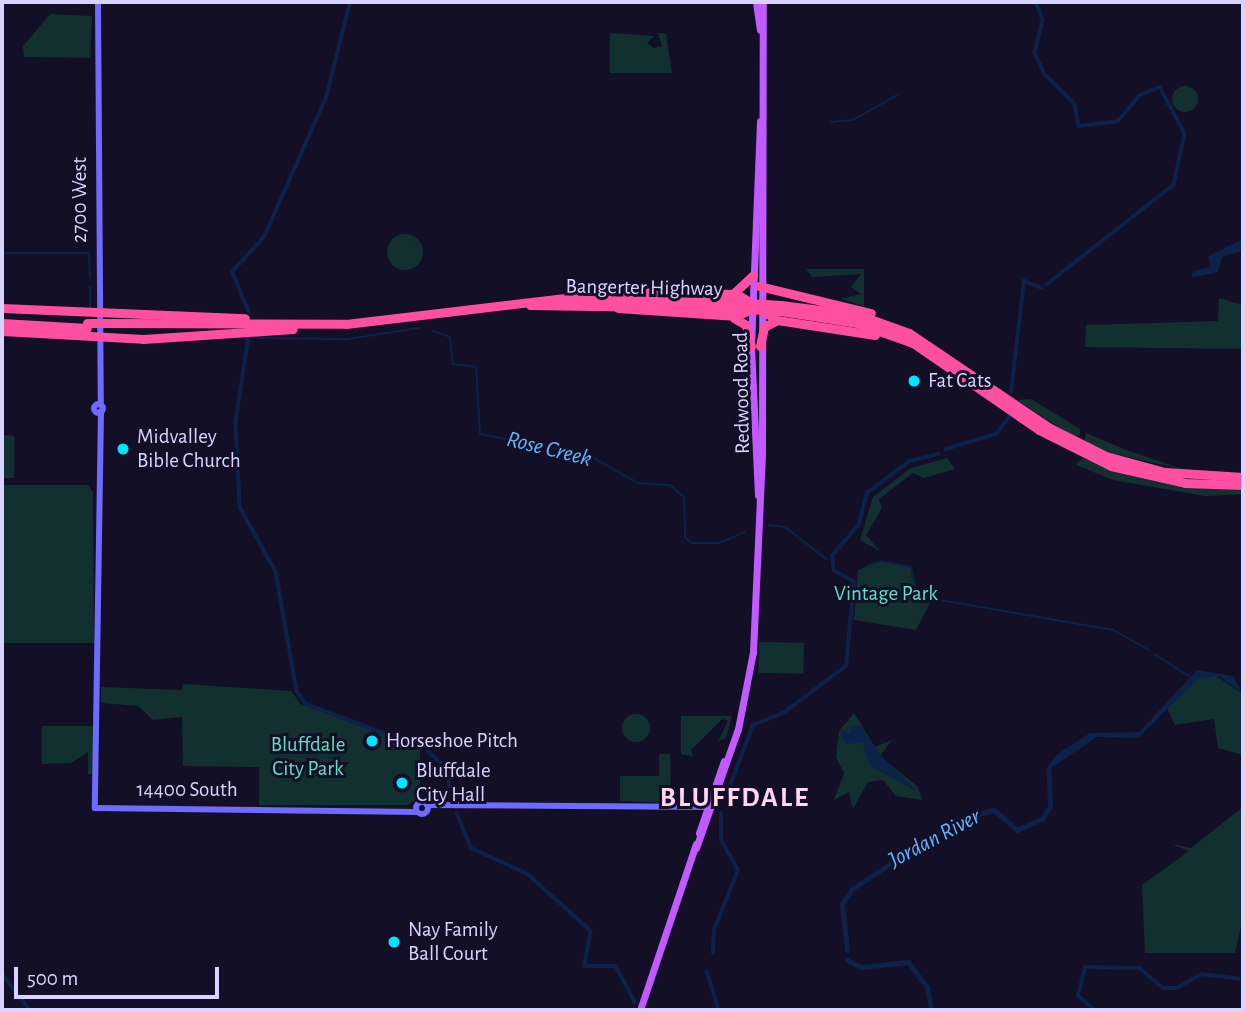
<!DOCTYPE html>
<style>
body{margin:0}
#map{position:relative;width:1245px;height:1012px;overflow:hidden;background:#130f26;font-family:"Alegreya Sans",sans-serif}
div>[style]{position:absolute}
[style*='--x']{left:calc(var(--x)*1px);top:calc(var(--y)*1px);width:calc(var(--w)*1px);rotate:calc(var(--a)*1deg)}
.green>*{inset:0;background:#12302f;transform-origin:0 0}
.round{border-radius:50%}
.water>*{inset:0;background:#0c2248}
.stream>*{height:2px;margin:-1px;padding:0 1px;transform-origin:1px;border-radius:1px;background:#0c2248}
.canal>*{height:3.5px;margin:-1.75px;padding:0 1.75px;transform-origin:1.75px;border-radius:1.75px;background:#0c2248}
.river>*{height:5px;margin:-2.5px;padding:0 2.5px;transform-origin:2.5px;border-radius:2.5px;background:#0c2248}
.secondary>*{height:6px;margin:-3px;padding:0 3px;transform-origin:3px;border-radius:3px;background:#6f6bff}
.secondary>.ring{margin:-3px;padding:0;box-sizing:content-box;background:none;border:6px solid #6f6bff;border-radius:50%}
.primary>*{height:7px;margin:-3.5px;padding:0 3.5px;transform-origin:3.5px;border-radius:3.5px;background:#c25bff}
.motorway>*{height:9px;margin:-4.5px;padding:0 4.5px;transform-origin:4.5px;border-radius:4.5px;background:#ff4fa3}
.motorway-bridge>*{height:9px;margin:-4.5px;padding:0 4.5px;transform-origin:4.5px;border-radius:4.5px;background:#ff4fa3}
.dots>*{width:19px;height:19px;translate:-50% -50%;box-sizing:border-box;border:4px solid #130f26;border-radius:50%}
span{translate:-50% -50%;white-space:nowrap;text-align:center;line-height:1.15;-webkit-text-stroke:6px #130f26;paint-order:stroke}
.street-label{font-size:21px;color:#d9d4ff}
.poi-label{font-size:21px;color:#d9d4ff}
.left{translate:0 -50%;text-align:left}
.park-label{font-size:21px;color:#5fe0c0}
.water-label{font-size:23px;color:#62b6ff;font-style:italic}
.district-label{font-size:28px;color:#ffd6f0;font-weight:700;letter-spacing:2px}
.frame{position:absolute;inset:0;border:4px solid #d9d4ff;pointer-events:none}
.scale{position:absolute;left:14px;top:967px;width:205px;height:32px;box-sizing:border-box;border:4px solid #d9d4ff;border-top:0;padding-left:9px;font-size:21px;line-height:24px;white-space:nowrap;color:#d9d4ff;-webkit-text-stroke:5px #130f26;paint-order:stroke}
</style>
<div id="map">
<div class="green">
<i style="clip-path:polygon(50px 14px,92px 16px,90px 58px,24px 57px,23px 46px)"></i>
<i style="clip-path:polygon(610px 33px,654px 36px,647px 43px,654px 48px,662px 46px,658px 33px,666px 33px,672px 73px,610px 73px)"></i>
<i class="round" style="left:1172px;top:86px;width:26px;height:26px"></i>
<i class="round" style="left:387px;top:234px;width:36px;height:36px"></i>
<i style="clip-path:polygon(806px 269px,864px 269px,864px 306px,840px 299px,861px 294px,851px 287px,861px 274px,812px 277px)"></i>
<i style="clip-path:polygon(1219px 298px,1243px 305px,1243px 349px,1085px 347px,1086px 325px,1218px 321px)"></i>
<i style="clip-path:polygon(1031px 399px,1080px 429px,1080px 435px,1074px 437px,1017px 400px)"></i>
<i style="clip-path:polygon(1086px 433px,1124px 449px,1185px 470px,1111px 453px,1084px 443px)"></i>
<i style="clip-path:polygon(4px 435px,14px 436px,14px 478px,2px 478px)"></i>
<i style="clip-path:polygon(947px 458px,955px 469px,924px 478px,913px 473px,879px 499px,882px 508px,866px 535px,881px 552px,860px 540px,873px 497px,911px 468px)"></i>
<i style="clip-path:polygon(1082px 458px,1153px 481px,1243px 487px,1243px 494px,1205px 496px,1113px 480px,1076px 465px)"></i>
<i style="clip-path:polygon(2px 485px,88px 485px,93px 492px,94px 643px,2px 643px)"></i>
<i style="clip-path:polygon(882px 561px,910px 568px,916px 594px,932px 599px,916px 630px,854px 620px,858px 570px)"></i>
<i style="left:759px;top:642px;width:45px;height:31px;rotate:1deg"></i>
<i style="clip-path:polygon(1213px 674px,1243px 694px,1243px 755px,1218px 748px,1214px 719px,1175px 725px,1167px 708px,1199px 678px)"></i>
<i style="clip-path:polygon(183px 684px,291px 691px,301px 704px,420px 748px,420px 797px,408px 805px,259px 805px,259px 767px,183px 766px,182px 717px,153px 720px,138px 706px,101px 703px,101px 687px,182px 690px)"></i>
<i style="clip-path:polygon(854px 713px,875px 747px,892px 740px,880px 756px,918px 787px,922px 800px,896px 796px,883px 780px,868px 782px,853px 809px,849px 792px,834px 800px,844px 773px,836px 757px,839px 731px)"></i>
<i class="round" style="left:622px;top:714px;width:28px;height:28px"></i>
<i style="clip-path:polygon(681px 716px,732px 716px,726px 738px,718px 741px,728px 721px,723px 718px,691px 750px,693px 756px,681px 754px)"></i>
<i style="clip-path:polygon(42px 726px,94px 726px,93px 774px,88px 774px,88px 752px,71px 763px,42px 764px)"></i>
<i style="clip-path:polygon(659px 754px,670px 754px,671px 803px,620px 801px,620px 776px,659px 776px)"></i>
<i style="clip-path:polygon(1243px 807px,1243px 917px,1235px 953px,1145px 953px,1142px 885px,1189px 851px,1171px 844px,1191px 848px)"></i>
</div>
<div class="water">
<i style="clip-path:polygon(1243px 239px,1243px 251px,1222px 257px,1218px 272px,1191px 278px,1193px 271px,1210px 267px,1208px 256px)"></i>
<i style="clip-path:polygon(1197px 670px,1233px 676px,1243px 694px,1219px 676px,1199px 678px,1138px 738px,1097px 737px,1044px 773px,1056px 755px,1090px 733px,1139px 732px)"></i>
<i style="clip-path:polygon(861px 726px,880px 755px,917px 791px,870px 766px,862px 742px,845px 744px,841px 730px,850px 734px,850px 727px)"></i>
</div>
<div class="stream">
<i style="--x:831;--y:122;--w:22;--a:-5"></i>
<i style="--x:853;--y:120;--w:53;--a:-29.5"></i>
<i style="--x:416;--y:242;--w:1;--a:90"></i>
<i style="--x:2;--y:253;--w:87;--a:0"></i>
<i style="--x:89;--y:253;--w:25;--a:88"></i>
<i style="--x:90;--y:287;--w:20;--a:90"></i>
<i style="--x:433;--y:331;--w:18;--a:19"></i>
<i style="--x:450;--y:337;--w:27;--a:84"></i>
<i style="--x:453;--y:364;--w:23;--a:7"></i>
<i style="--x:476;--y:367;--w:67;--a:86.6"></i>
<i style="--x:480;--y:434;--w:110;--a:11"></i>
<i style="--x:588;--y:455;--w:57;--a:29.2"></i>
<i style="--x:638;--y:483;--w:32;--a:4"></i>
<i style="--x:670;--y:485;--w:18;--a:41"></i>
<i style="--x:684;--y:497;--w:40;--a:88.6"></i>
<i style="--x:685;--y:537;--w:9;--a:41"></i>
<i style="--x:692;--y:543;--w:27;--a:0"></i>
<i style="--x:719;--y:543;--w:28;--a:-23"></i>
<i style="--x:257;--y:338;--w:90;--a:0.6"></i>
<i style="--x:347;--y:339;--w:73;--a:-8.7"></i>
<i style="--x:109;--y:342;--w:131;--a:-2.2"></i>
<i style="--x:769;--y:525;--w:16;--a:7"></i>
<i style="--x:785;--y:527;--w:52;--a:38"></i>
<i style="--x:867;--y:566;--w:15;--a:-20"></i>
<i style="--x:881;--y:561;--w:31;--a:11"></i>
<i style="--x:911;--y:567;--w:26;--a:79"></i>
<i style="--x:916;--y:593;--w:17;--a:17"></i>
<i style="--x:940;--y:600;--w:176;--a:9.8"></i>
<i style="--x:1113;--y:630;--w:41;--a:29.1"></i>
<i style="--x:1154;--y:654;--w:41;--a:32.2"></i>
</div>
<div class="canal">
<i style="--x:1036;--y:2;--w:18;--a:68"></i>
<i style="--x:1043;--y:19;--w:35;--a:103"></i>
<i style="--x:1035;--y:53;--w:23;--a:65"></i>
<i style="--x:1045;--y:74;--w:42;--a:45"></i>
<i style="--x:1075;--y:104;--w:22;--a:80"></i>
<i style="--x:1079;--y:126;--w:39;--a:-7"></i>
<i style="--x:1118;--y:121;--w:34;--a:-50"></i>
<i style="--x:1140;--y:95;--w:22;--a:-22"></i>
<i style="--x:1160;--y:87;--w:53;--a:62"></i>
<i style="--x:1185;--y:134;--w:52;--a:102.2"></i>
<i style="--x:1174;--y:185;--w:162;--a:141.8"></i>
<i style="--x:249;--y:313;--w:44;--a:-112.5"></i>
<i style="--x:232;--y:272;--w:47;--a:-47.6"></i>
<i style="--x:264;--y:237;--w:152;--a:-66"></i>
<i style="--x:326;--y:98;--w:99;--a:-76"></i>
<i style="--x:249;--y:336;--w:87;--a:98.6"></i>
<i style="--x:236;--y:422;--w:85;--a:87.3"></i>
<i style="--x:240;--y:507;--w:74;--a:61"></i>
<i style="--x:276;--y:572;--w:121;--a:80"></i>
<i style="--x:297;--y:691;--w:16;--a:55"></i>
<i style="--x:306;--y:704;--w:118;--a:20.3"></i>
<i style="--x:1011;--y:392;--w:112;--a:-83.3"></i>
<i style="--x:1024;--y:281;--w:19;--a:21"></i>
<i style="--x:946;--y:449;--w:52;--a:-16.7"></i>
<i style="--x:996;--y:434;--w:23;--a:-52"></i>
<i style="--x:428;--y:751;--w:23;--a:43"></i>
<i style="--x:445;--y:767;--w:39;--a:75"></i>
<i style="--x:725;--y:799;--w:79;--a:-69.3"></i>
<i style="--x:753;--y:725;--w:35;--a:-22"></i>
<i style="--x:785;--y:712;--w:76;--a:-37"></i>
<i style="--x:846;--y:666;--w:84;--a:-84.6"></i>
<i style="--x:854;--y:582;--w:23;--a:-151"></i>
<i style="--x:834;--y:571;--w:15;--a:-98"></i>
<i style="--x:832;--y:556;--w:42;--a:-49.8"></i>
<i style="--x:859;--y:524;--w:32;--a:-76"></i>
<i style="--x:867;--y:493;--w:54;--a:-36.7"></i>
<i style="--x:910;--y:461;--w:29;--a:-14"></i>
<i style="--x:457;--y:813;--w:38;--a:68"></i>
<i style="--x:471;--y:848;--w:63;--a:24.5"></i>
<i style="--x:528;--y:874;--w:85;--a:42.1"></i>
<i style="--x:591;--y:931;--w:36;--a:100"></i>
<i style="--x:585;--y:966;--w:31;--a:0"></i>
<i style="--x:616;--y:966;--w:41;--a:62.2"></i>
<i style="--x:713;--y:953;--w:23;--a:-88"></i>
<i style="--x:714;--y:930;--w:65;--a:-68.2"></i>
<i style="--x:738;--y:870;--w:34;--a:-120"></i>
<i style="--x:721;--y:840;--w:27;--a:-90"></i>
<i style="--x:707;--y:971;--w:41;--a:72.9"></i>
<i style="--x:2;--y:973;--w:46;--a:52.9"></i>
<i style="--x:1094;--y:1010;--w:21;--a:-139"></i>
<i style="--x:1078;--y:996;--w:30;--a:-76"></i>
<i style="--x:1085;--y:967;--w:55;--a:1"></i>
<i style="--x:1140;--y:968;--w:30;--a:41"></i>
<i style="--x:1163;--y:988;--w:14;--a:0"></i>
<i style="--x:1177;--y:988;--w:28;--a:-30"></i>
<i style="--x:1201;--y:974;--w:42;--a:6.8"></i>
</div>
<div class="river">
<i style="--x:847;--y:950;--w:46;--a:-96.2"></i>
<i style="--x:842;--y:904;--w:18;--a:-56"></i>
<i style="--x:852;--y:889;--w:125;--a:-33.6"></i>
<i style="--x:956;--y:820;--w:39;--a:-15"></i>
<i style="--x:994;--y:810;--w:30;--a:41"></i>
<i style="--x:1017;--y:830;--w:27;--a:-24"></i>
<i style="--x:1042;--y:819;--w:15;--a:-58"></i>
<i style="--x:1050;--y:806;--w:38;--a:-92"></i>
<i style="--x:847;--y:960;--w:16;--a:27"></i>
<i style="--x:861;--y:967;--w:47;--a:-6.1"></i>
<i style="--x:908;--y:962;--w:31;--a:53"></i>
<i style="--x:927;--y:987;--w:23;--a:80"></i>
</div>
<div class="secondary">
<i style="--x:98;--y:2;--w:403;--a:89.6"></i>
<i class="ring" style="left:93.5px;top:403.5px;width:3px;height:3px"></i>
<i style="--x:101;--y:411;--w:397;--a:90.9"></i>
<i style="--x:95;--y:808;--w:322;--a:0.7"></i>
<i class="ring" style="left:416px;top:802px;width:6px;height:6px"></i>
<i style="--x:427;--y:805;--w:285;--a:0.4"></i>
</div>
<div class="primary">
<i style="--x:756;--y:2;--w:28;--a:82"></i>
<i style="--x:758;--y:495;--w:149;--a:-92.7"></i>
<i style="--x:751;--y:346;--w:225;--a:-87.7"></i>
<i style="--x:699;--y:833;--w:76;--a:-70.9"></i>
<i style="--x:696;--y:848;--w:126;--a:-70.6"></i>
<i style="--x:738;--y:729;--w:78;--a:-79"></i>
<i style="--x:753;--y:652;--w:200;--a:-87.4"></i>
<i style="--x:762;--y:452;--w:450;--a:-89.9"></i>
<i style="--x:640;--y:1010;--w:175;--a:-71.4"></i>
</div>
<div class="motorway">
<i style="--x:759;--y:286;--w:115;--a:13.6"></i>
<i style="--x:596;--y:291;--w:141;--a:1.2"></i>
<i style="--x:737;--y:294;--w:48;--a:33"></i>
<i style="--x:735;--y:292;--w:25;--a:-43"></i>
<i style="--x:530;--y:305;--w:201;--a:0.9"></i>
<i style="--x:781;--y:305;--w:79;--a:7.3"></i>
<i style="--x:859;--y:315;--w:53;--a:19.8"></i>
<i style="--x:909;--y:333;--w:170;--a:34"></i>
<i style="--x:1050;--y:428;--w:63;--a:26.6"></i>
<i style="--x:1106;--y:456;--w:61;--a:15.2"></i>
<i style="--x:1165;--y:472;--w:78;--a:3.7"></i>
<i style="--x:2;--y:308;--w:243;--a:2.4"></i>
<i style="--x:618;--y:308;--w:119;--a:3.8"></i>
<i style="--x:737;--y:316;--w:20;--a:-27"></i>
<i style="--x:781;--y:311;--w:77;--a:9"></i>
<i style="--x:857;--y:323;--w:59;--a:19.7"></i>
<i style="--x:913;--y:343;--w:153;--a:34.6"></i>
<i style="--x:1039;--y:430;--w:80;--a:26.6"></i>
<i style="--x:1111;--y:466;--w:76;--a:12.9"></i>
<i style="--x:1185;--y:483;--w:58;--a:2"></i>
<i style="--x:734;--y:318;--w:14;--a:30"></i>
<i style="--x:746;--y:325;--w:22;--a:77"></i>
<i style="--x:2;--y:323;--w:85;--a:3.4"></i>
<i style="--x:108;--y:323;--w:238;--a:0.2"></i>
<i style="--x:346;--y:324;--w:227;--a:-6.8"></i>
<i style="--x:571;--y:297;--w:161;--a:1.8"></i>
<i style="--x:2;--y:331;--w:141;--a:3.2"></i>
<i style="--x:143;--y:339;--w:150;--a:-3.8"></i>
<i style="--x:760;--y:346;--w:19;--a:-78"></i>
<i style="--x:764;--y:327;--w:15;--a:-28"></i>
<i style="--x:777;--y:320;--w:99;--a:8.7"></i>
</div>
<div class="motorway-bridge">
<i style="--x:732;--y:302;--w:49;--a:3.5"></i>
<i style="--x:731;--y:308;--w:50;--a:3.4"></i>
<i style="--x:87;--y:323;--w:21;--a:0"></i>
</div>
<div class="dots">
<i style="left:914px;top:381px;background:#00e5ff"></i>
<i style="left:123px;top:449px;background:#00e5ff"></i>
<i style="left:372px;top:741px;background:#00e5ff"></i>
<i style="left:402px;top:783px;background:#00e5ff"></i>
<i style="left:394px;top:942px;background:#00e5ff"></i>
</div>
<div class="street-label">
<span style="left:80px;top:200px;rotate:-90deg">2700 West</span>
<span style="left:644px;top:288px;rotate:1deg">Bangerter Highway</span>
<span style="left:742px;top:393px;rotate:-91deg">Redwood Road</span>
<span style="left:187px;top:790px">14400 South</span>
</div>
<div class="poi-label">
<span class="left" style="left:928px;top:381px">Fat Cats</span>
<span class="left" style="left:137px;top:449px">Midvalley<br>Bible Church</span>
<span class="left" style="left:386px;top:741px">Horseshoe Pitch</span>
<span class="left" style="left:416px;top:783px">Bluffdale<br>City Hall</span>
<span class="left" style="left:408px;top:942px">Nay Family<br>Ball Court</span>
</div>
<div class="park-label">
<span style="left:886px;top:594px">Vintage Park</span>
<span style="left:308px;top:757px">Bluffdale<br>City Park</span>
</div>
<div class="water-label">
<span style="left:549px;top:450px;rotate:14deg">Rose Creek</span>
<span style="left:935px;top:839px;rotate:-28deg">Jordan River</span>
</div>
<div class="district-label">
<span style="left:735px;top:798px">BLUFFDALE</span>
</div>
<div class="frame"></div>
<div class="scale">500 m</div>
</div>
